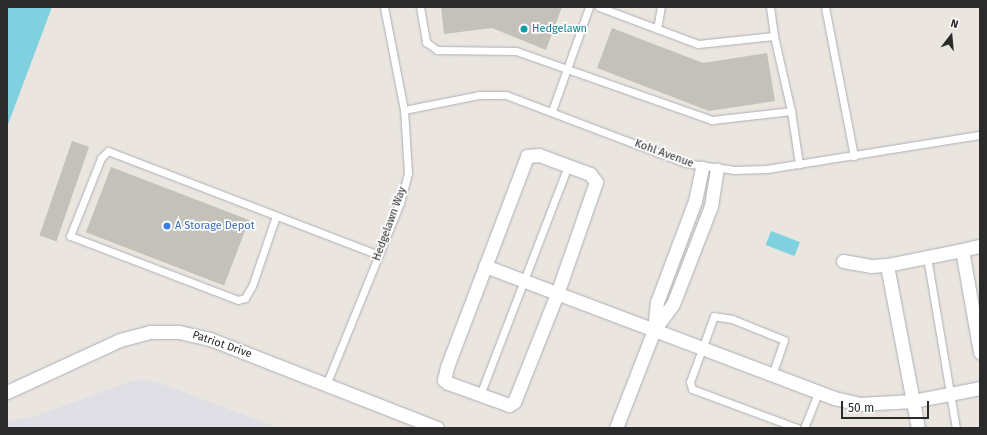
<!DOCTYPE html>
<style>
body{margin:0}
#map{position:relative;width:987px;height:435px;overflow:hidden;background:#ebe5df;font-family:"Fira Sans",sans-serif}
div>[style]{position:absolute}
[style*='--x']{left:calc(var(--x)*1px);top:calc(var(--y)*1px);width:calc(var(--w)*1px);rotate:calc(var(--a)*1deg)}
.industrial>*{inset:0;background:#e0dfe5}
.water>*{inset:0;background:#7fd1e0;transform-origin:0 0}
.building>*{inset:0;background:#c4c0ba;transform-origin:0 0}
.roads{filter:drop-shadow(0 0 1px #acafb6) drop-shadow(0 0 1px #acafb6)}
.lane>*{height:7px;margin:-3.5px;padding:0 3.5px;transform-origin:3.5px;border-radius:3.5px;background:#fff}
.street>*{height:13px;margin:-6.5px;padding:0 6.5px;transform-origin:6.5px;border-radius:6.5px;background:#fff}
.dots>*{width:11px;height:11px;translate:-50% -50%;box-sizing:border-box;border:2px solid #fff;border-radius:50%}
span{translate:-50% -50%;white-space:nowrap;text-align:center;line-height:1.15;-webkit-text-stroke:3.5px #fff;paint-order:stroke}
.culture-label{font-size:11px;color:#0d838f}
.left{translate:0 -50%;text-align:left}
.street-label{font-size:11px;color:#2b2b2b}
.shop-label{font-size:11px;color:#366cbe}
.frame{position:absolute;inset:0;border:8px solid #2b2b2b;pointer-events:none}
.north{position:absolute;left:931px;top:16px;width:40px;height:40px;-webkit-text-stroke:3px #fff;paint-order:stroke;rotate:16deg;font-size:11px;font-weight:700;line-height:16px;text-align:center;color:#2b2b2b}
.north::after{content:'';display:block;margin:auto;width:14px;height:18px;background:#2b2b2b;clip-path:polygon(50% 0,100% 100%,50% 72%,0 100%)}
.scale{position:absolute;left:841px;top:401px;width:88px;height:18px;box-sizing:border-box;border:2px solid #2b2b2b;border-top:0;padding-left:5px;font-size:12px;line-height:14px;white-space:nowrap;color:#2b2b2b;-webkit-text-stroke:3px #fff;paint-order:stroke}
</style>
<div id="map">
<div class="industrial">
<i style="clip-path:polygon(138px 379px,157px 382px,279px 428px,7px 428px,7px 420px,32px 417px)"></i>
</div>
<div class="water">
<i style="clip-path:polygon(7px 7px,52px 7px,7px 127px)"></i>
<i style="left:771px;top:231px;width:31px;height:15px;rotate:21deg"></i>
</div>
<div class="building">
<i style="clip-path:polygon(441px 7px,562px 7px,546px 50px,492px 28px,444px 34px)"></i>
<i style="clip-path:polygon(612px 28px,703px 63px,767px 53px,775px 101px,709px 111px,597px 68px)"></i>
<i style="left:72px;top:141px;width:18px;height:100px;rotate:19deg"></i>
<i style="left:111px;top:167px;width:148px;height:70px;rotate:21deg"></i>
</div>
<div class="roads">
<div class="lane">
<i style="--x:420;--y:7;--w:36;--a:80"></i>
<i style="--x:426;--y:42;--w:14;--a:36"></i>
<i style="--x:437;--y:50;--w:79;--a:0.7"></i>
<i style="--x:516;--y:51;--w:208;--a:19.4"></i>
<i style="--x:712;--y:120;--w:80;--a:-6.5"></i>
<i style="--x:599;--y:7;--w:106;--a:20.5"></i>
<i style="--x:698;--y:44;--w:76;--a:-6"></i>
<i style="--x:774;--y:36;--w:77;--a:77.2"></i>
<i style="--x:791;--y:111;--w:54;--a:81.4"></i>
<i style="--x:770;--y:7;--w:29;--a:82"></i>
<i style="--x:825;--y:7;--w:152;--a:79"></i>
<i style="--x:657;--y:29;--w:22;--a:-80"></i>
<i style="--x:404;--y:110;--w:76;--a:-11.3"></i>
<i style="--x:479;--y:95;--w:27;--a:0"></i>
<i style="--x:506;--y:95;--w:191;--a:20.8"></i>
<i style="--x:685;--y:163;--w:50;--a:8"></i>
<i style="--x:735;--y:170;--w:32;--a:-2"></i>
<i style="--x:767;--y:169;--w:216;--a:-9.1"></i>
<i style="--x:552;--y:111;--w:110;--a:-70.4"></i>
<i style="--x:276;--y:216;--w:74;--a:108.9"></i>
<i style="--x:252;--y:286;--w:14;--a:120"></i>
<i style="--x:245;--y:298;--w:7;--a:164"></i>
<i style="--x:238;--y:300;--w:180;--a:-159.1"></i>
<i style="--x:70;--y:236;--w:84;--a:-68.3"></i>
<i style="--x:101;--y:158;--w:10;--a:-45"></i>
<i style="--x:108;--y:151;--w:290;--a:21"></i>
<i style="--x:927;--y:257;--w:173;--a:80.4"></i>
<i style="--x:772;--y:375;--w:37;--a:-71"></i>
<i style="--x:784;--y:340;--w:56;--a:-158"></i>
<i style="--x:732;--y:319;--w:18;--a:-171"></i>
<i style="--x:714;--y:316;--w:70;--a:110"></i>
<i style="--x:690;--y:382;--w:7;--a:74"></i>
<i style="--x:692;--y:389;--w:112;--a:20.4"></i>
<i style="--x:326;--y:385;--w:196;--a:-67.9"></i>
<i style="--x:400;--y:203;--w:31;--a:-75"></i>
<i style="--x:408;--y:173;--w:63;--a:-93.6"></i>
<i style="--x:404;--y:110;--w:105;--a:-101"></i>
<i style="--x:480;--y:395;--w:245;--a:-69"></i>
<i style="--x:804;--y:428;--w:38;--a:-68"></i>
</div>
<div class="street">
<i style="--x:539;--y:155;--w:54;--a:20.4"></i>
<i style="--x:590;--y:174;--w:10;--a:53"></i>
<i style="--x:596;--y:182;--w:119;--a:109.2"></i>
<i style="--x:557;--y:294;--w:116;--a:111.7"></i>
<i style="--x:514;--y:402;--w:6;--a:149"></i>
<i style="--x:509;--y:405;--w:65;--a:-160.2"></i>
<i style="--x:448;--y:383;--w:5;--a:-143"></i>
<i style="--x:444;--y:380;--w:13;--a:-77"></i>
<i style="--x:447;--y:367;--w:226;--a:-69.2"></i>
<i style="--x:527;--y:156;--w:12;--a:-5"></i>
<i style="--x:962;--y:250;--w:18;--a:-13"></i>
<i style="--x:843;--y:261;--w:28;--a:10"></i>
<i style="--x:871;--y:266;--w:16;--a:-4"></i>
<i style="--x:485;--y:266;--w:373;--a:20.7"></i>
<i style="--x:834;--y:398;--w:26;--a:13"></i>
<i style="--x:859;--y:404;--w:54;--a:-3.2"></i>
<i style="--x:913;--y:401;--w:68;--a:-11"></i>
<i style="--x:654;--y:330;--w:28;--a:-84"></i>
<i style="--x:657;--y:302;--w:108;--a:-69.4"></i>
<i style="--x:695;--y:201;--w:34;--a:-78"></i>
<i style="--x:7;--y:392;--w:124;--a:-24.7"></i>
<i style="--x:120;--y:340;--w:31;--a:-15"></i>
<i style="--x:150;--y:332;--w:29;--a:0"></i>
<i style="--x:179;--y:332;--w:32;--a:13"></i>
<i style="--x:210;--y:339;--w:244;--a:21.4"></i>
<i style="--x:616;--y:428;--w:105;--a:-68.8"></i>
<i style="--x:654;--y:330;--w:32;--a:-54"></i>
<i style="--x:673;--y:304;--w:105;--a:-68.8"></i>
<i style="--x:711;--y:206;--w:37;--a:-81"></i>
<i style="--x:918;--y:428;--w:166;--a:-100.8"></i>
<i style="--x:887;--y:265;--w:76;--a:-11.3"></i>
<i style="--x:962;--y:250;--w:104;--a:80"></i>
</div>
</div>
<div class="dots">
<i style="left:524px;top:29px;background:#0f9aa8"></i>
<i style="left:167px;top:226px;background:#3f7fe0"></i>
</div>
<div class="culture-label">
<span class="left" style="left:532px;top:29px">Hedgelawn</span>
</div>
<div class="street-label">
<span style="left:664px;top:154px;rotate:20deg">Kohl Avenue</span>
<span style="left:390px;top:224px;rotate:-70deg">Hedgelawn Way</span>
<span style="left:222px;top:345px;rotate:19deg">Patriot Drive</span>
</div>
<div class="shop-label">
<span class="left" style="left:175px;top:226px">A Storage Depot</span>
</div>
<div class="frame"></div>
<div class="north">N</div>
<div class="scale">50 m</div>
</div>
